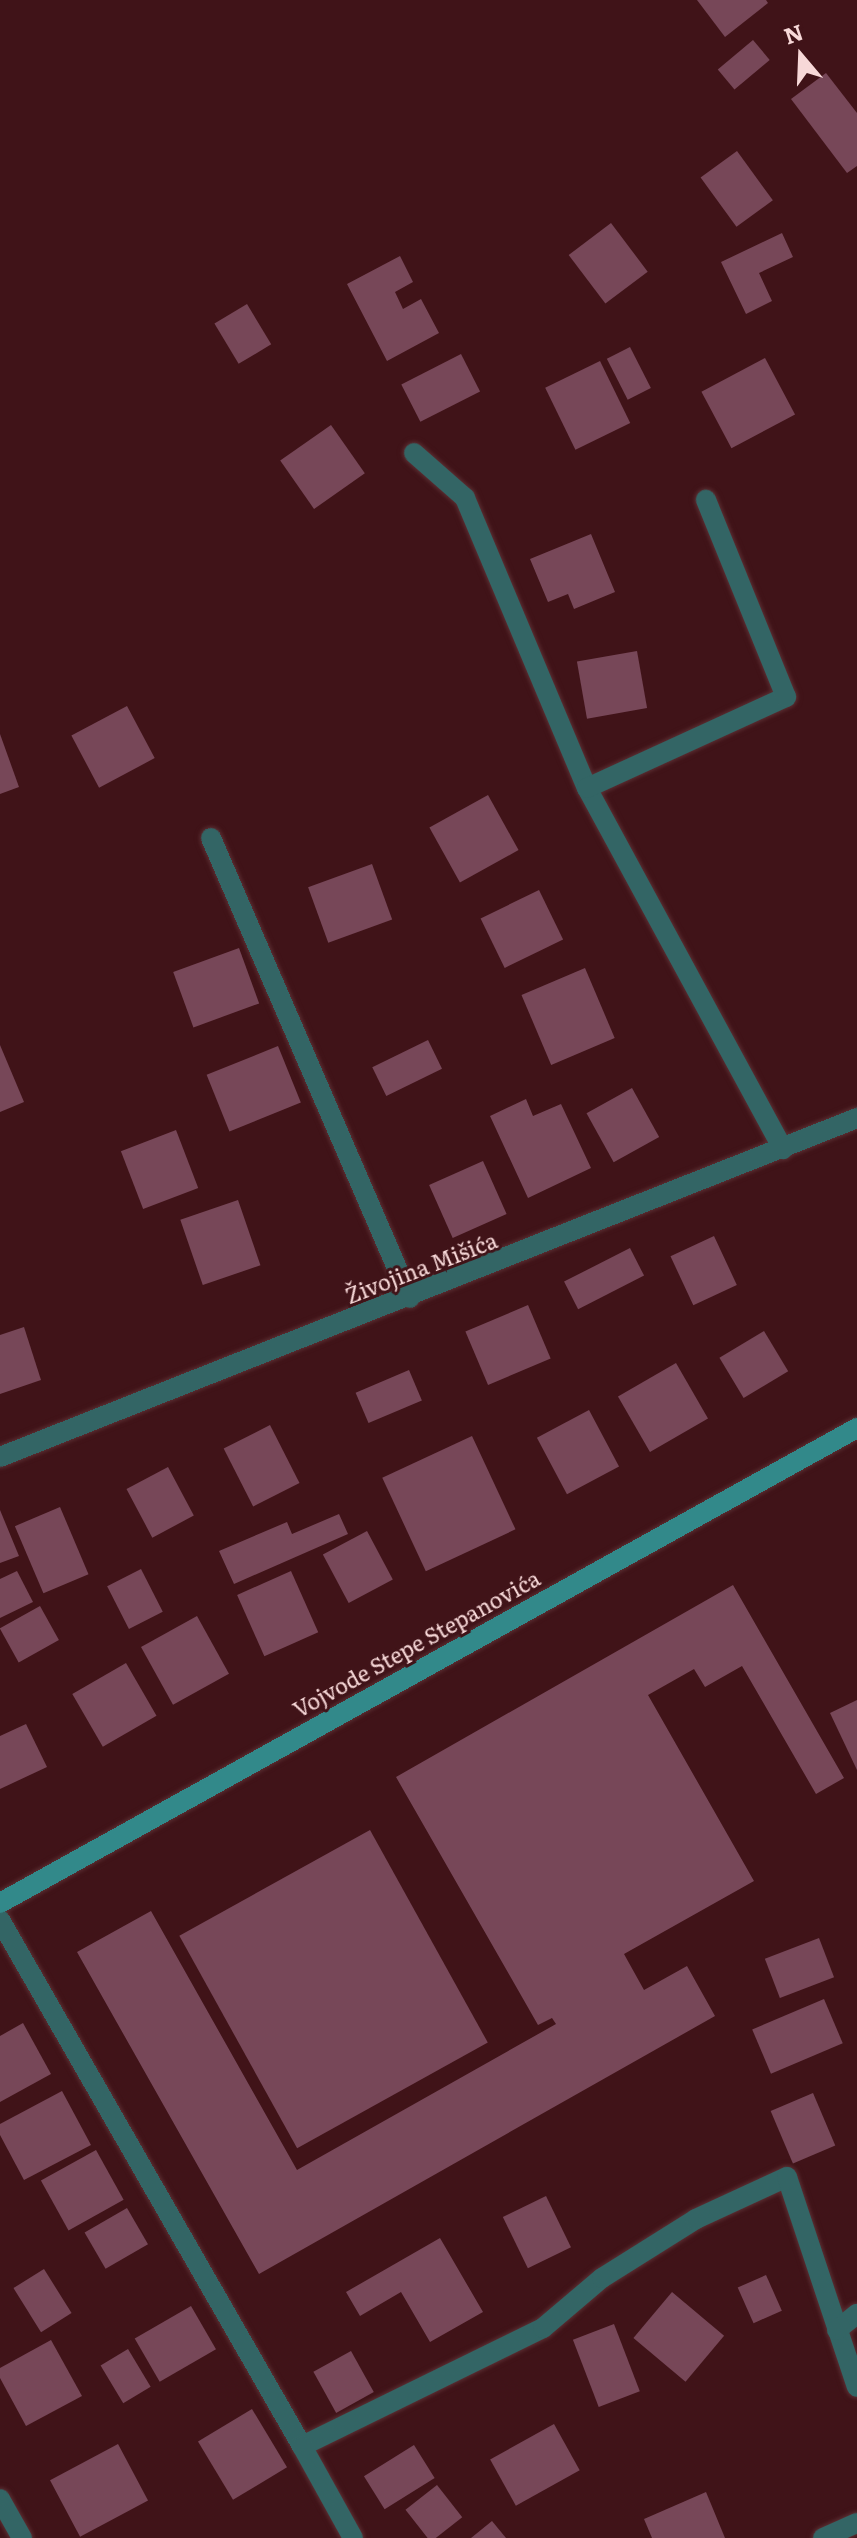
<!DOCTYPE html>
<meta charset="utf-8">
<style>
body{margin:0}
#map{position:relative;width:857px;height:2538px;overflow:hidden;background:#401318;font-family:Literata,serif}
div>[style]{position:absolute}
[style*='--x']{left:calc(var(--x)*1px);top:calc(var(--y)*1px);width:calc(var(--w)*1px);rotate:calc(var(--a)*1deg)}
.building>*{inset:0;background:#774758;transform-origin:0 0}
.roads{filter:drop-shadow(0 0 2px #5a2f33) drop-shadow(0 0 2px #5a2f33)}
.street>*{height:20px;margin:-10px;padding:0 10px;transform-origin:10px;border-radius:10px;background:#336565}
.secondary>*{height:20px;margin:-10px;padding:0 10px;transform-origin:10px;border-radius:10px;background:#32898a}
span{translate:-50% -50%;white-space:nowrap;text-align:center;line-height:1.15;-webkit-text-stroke:6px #401318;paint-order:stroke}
.street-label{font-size:22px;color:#f7d8d8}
.north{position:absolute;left:761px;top:16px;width:80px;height:80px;-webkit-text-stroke:6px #401318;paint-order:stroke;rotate:341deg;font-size:22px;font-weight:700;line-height:32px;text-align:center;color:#f7d8d8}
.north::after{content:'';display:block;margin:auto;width:28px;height:36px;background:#f7d8d8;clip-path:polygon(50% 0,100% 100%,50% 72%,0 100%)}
</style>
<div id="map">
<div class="building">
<i style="clip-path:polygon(697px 0,766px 0,768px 3px,725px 37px)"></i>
<i style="left:753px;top:40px;width:26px;height:46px;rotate:50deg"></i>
<i style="clip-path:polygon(826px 73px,857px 113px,857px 166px,847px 173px,791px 99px)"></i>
<i style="left:737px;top:151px;width:61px;height:45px;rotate:54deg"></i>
<i style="left:611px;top:223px;width:61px;height:53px;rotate:53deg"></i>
<i style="clip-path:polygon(782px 233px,793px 257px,759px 273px,772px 301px,746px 314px,721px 262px)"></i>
<i style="clip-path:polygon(400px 256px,413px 282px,395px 292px,403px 309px,421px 299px,439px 333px,387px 361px,347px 284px)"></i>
<i style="left:247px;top:304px;width:47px;height:38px;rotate:59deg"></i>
<i style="left:630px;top:347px;width:46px;height:26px;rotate:63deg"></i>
<i style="left:461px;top:354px;width:42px;height:67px;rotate:63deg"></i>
<i style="left:765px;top:358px;width:64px;height:72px;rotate:62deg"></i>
<i style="left:600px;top:361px;width:69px;height:61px;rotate:64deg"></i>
<i style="left:331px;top:425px;width:59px;height:62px;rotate:55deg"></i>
<i style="clip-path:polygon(591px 534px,615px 592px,574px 609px,568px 594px,548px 602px,530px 559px)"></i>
<i style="left:637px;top:651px;width:58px;height:61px;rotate:80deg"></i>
<i style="left:127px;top:706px;width:59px;height:63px;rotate:62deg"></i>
<i style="clip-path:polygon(0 734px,19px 787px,0 794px)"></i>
<i style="left:488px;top:795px;width:63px;height:67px;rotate:61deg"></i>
<i style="left:372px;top:864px;width:59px;height:68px;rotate:70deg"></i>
<i style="left:539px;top:890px;width:55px;height:65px;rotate:64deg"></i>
<i style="left:239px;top:948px;width:59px;height:70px;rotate:70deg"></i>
<i style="left:585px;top:968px;width:76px;height:69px;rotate:67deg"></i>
<i style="left:428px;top:1040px;width:32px;height:62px;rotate:64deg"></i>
<i style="clip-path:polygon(0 1045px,24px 1102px,0 1112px)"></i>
<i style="left:278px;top:1046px;width:61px;height:77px;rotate:68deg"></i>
<i style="left:632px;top:1088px;width:56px;height:52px;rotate:61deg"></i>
<i style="clip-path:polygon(526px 1099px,533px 1116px,561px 1104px,591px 1168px,528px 1198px,490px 1116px)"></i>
<i style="left:176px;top:1130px;width:62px;height:59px;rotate:69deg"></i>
<i style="left:483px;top:1161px;width:58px;height:59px;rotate:66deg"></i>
<i style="left:238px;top:1200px;width:69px;height:61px;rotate:71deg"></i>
<i style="left:714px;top:1236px;width:54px;height:48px;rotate:65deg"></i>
<i style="left:630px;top:1248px;width:31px;height:74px;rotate:63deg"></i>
<i style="left:528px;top:1305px;width:58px;height:68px;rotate:67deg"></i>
<i style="clip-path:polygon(24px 1327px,41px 1380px,0 1394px,0 1335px)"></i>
<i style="left:764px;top:1331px;width:47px;height:52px;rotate:59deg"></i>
<i style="left:676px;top:1363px;width:64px;height:67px;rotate:60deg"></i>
<i style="left:409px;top:1370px;width:33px;height:58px;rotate:67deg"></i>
<i style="left:589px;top:1410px;width:64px;height:59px;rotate:62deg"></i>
<i style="left:270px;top:1425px;width:65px;height:52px;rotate:63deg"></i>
<i style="left:472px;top:1436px;width:103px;height:99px;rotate:65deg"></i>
<i style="left:168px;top:1467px;width:55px;height:47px;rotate:62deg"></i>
<i style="left:60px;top:1507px;width:73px;height:49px;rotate:67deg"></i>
<i style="clip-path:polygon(0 1510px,19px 1556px,0 1563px)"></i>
<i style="clip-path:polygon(339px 1514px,348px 1534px,234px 1584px,219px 1551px,287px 1522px,292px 1534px)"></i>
<i style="left:367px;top:1531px;width:55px;height:50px;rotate:62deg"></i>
<i style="left:141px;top:1569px;width:48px;height:38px;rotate:63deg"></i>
<i style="clip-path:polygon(17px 1571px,33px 1602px,0 1618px,0 1579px)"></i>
<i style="left:291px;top:1571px;width:67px;height:59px;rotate:66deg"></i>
<i style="clip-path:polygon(733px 1585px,844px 1778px,816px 1794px,742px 1666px,705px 1687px,694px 1669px,648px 1695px,754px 1881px,624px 1954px,644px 1990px,687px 1966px,715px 2016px,259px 2274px,77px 1952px,151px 1911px,297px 2170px,556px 2024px,552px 2018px,538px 2025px,396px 1777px)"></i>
<i style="left:40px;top:1606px;width:39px;height:46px;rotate:61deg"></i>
<i style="left:197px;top:1616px;width:66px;height:64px;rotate:61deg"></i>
<i style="left:126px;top:1663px;width:61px;height:62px;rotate:60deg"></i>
<i style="clip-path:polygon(857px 1700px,857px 1770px,830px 1713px)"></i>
<i style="clip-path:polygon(26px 1724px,47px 1767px,0 1789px,0 1736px)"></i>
<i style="left:370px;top:1830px;width:243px;height:218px;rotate:61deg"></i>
<i style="left:819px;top:1938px;width:42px;height:58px;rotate:69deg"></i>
<i style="left:824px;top:1999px;width:48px;height:78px;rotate:67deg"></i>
<i style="clip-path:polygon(23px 2023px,51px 2074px,0 2102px,0 2036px)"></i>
<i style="clip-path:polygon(62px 2091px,91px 2145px,24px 2180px,0 2135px,0 2124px)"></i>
<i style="left:813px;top:2093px;width:57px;height:46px;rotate:67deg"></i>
<i style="left:96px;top:2150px;width:57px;height:63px;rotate:61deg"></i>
<i style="left:546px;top:2196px;width:57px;height:48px;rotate:64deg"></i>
<i style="left:127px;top:2208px;width:42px;height:49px;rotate:60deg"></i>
<i style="clip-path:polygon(440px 2238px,483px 2312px,430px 2342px,401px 2292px,360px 2316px,346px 2292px)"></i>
<i style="left:44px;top:2269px;width:52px;height:36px;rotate:58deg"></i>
<i style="left:766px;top:2275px;width:39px;height:31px;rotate:66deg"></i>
<i style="left:672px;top:2292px;width:68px;height:60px;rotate:40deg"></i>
<i style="left:191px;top:2306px;width:50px;height:65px;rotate:60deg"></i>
<i style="left:614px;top:2324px;width:72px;height:44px;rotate:69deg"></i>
<i style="clip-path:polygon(51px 2340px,82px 2396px,26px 2426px,0 2378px,0 2368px)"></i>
<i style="left:128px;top:2349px;width:44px;height:32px;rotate:59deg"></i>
<i style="left:351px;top:2351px;width:47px;height:43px;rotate:61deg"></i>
<i style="left:252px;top:2409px;width:68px;height:63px;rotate:59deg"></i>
<i style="left:554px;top:2424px;width:53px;height:73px;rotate:61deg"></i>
<i style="left:118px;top:2444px;width:64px;height:77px;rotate:62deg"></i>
<i style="left:414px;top:2445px;width:39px;height:59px;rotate:58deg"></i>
<i style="left:437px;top:2485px;width:41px;height:40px;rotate:52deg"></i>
<i style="clip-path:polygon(706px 2492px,725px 2538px,652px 2538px,644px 2519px)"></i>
<i style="clip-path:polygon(492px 2521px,506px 2538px,471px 2538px)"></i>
</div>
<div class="roads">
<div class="street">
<i style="--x:414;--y:453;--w:68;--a:41.4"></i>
<i style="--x:465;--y:498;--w:315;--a:67.2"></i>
<i style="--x:587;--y:788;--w:411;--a:61.5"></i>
<i style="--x:587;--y:788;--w:219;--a:-24.6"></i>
<i style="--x:786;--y:697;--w:213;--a:-112.1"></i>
<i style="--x:211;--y:838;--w:501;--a:66.61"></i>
<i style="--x:0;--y:1457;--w:922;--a:-21.58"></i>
<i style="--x:0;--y:1920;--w:607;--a:60.14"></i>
<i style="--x:302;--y:2446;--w:268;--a:-26.1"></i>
<i style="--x:543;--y:2328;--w:77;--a:-40.3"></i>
<i style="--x:602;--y:2278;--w:111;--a:-32.1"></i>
<i style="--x:696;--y:2219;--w:100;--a:-24.8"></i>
<i style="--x:787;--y:2177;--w:221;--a:71.6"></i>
<i style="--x:837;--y:2330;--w:26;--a:-39"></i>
<i style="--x:302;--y:2446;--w:105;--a:61"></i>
<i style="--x:0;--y:2499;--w:45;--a:60.6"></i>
<i style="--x:823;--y:2538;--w:37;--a:-24"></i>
</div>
<div class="secondary">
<i style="--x:0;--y:1903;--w:980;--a:-29"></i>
</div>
</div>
<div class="street-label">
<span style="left:421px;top:1267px;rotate:-21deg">Živojina Mišića</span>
<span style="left:416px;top:1643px;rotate:-29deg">Vojvode Stepe Stepanovića</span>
</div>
<div class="north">N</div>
</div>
